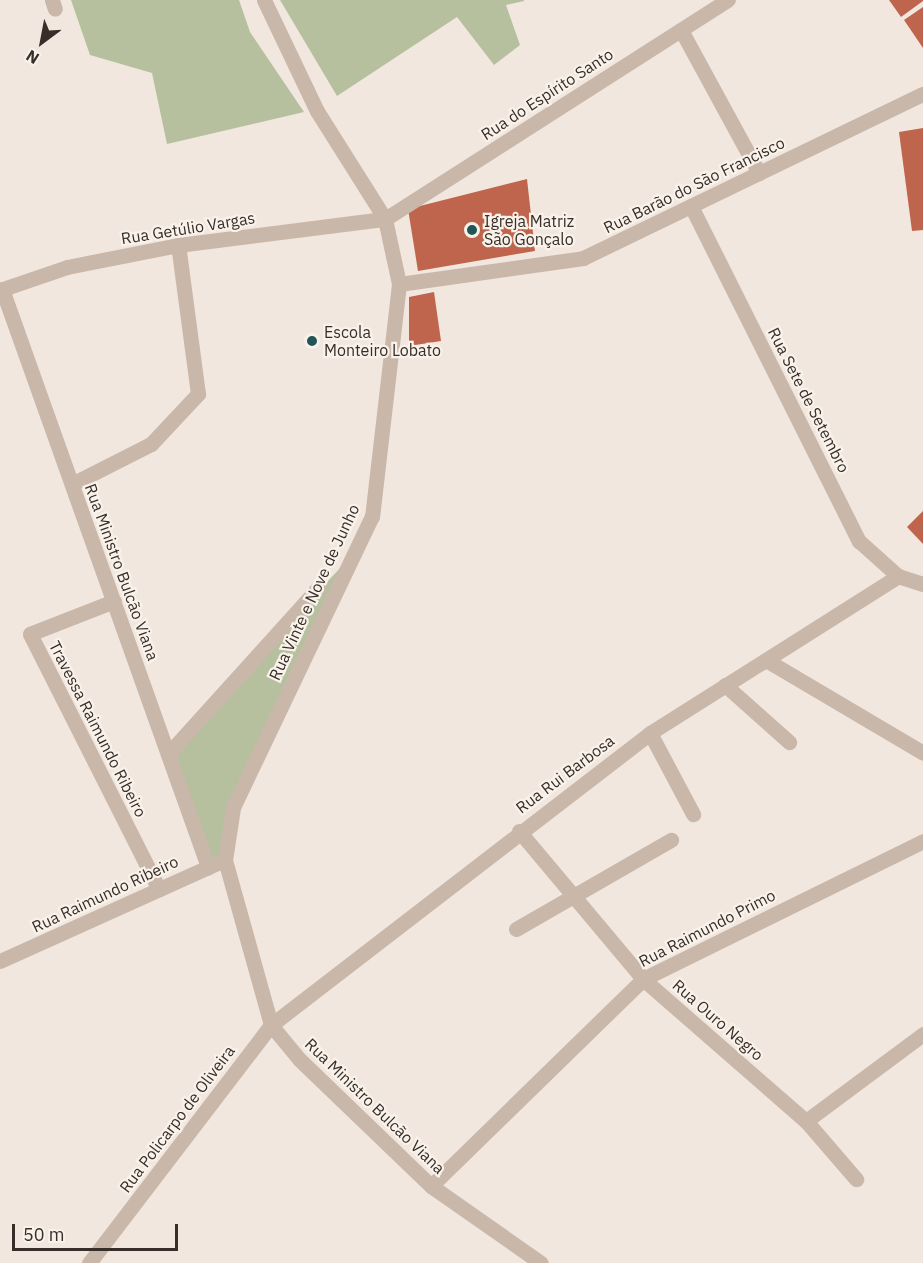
<!DOCTYPE html>
<meta charset="utf-8">
<style>
body{margin:0}
#map{position:relative;width:923px;height:1263px;overflow:hidden;background:#f1e7de;font-family:"IBM Plex Sans",sans-serif}
div>[style]{position:absolute}
[style*='--x']{left:calc(var(--x)*1px);top:calc(var(--y)*1px);width:calc(var(--w)*1px);rotate:calc(var(--a)*1deg)}
.green>*{inset:0;background:#b6c09e}
.building>*{inset:0;background:#c0654d}
.minor>*{height:15px;margin:-7.5px;padding:0 7.5px;transform-origin:7.5px;border-radius:7.5px;background:#c9b7aa}
.dots>*{width:16px;height:16px;translate:-50% -50%;box-sizing:border-box;border:3px solid #f9f2ea;border-radius:50%}
span{translate:-50% -50%;white-space:nowrap;text-align:center;line-height:1.15;-webkit-text-stroke:4.5px #f9f2ea;paint-order:stroke}
.street-label{font-size:16px;color:#372d29}
.poi-label{font-size:16px;color:#372d29}
.left{translate:0 -50%;text-align:left}
.north{position:absolute;left:12px;top:12px;width:60px;height:60px;-webkit-text-stroke:4px #f9f2ea;paint-order:stroke;rotate:212deg;font-size:16px;font-weight:700;line-height:24px;text-align:center;color:#372d29}
.north::after{content:'';display:block;margin:auto;width:21px;height:27px;background:#372d29;clip-path:polygon(50% 0,100% 100%,50% 72%,0 100%)}
.scale{position:absolute;left:12px;top:1224px;width:166px;height:27px;box-sizing:border-box;border:3px solid #372d29;border-top:0;padding-left:8px;font-size:18px;line-height:21px;white-space:nowrap;color:#372d29;-webkit-text-stroke:4px #f9f2ea;paint-order:stroke}
</style>
<div id="map">
<div class="green">
<i style="clip-path:polygon(71px 0,239px 0,250px 32px,304px 112px,167px 144px,152px 73px,90px 55px)"></i>
<i style="clip-path:polygon(280px 0,524px 0,524px 1px,506px 5px,520px 45px,494px 65px,457px 17px,337px 96px)"></i>
<i style="clip-path:polygon(354px 553px,233px 808px,225px 860px,208px 867px,168px 754px)"></i>
</div>
<div class="building">
<i style="clip-path:polygon(889px 0,923px 0,923px 1px,901px 17px)"></i>
<i style="clip-path:polygon(923px 7px,923px 48px,904px 20px)"></i>
<i style="clip-path:polygon(923px 128px,923px 230px,912px 231px,899px 132px)"></i>
<i style="clip-path:polygon(527px 179px,535px 251px,418px 271px,408px 209px)"></i>
<i style="clip-path:polygon(434px 292px,441px 341px,409px 346px,409px 297px)"></i>
<i style="clip-path:polygon(923px 511px,923px 544px,907px 527px)"></i>
</div>
<div class="minor">
<i style="--x:52;--y:0;--w:9;--a:72"></i>
<i style="--x:264;--y:0;--w:123;--a:64.5"></i>
<i style="--x:317;--y:111;--w:128;--a:57.8"></i>
<i style="--x:385;--y:219;--w:66;--a:77.8"></i>
<i style="--x:399;--y:284;--w:234;--a:96.6"></i>
<i style="--x:372;--y:516;--w:323;--a:115.5"></i>
<i style="--x:233;--y:808;--w:53;--a:98.7"></i>
<i style="--x:225;--y:860;--w:171;--a:74.4"></i>
<i style="--x:271;--y:1025;--w:45;--a:50.4"></i>
<i style="--x:300;--y:1060;--w:182;--a:43.9"></i>
<i style="--x:431;--y:1186;--w:134;--a:35"></i>
<i style="--x:681;--y:30;--w:163;--a:61.4"></i>
<i style="--x:691;--y:206;--w:375;--a:63.4"></i>
<i style="--x:859;--y:541;--w:52;--a:41.9"></i>
<i style="--x:898;--y:576;--w:26;--a:18"></i>
<i style="--x:399;--y:284;--w:186;--a:-8"></i>
<i style="--x:583;--y:258;--w:377;--a:-25.8"></i>
<i style="--x:2;--y:289;--w:614;--a:70.38"></i>
<i style="--x:0;--y:290;--w:71;--a:-18.9"></i>
<i style="--x:67;--y:267;--w:113;--a:-11.2"></i>
<i style="--x:178;--y:245;--w:209;--a:-7.2"></i>
<i style="--x:385;--y:219;--w:407;--a:-32.6"></i>
<i style="--x:72;--y:484;--w:89;--a:-26.9"></i>
<i style="--x:151;--y:444;--w:69;--a:-46.8"></i>
<i style="--x:198;--y:394;--w:150;--a:-97.6"></i>
<i style="--x:114;--y:601;--w:90;--a:158.6"></i>
<i style="--x:30;--y:634;--w:286;--a:63.2"></i>
<i style="--x:766;--y:660;--w:182;--a:30.6"></i>
<i style="--x:725;--y:685;--w:86;--a:41.7"></i>
<i style="--x:650;--y:733;--w:92;--a:62"></i>
<i style="--x:168;--y:754;--w:224;--a:-47.9"></i>
<i style="--x:519;--y:831;--w:193;--a:50"></i>
<i style="--x:643;--y:979;--w:216;--a:41.1"></i>
<i style="--x:806;--y:1121;--w:77;--a:49.2"></i>
<i style="--x:516;--y:929;--w:179;--a:-29.9"></i>
<i style="--x:0;--y:961;--w:238;--a:-24.3"></i>
<i style="--x:806;--y:1121;--w:146;--a:-36.6"></i>
<i style="--x:431;--y:1186;--w:296;--a:-44.3"></i>
<i style="--x:643;--y:979;--w:312;--a:-26.2"></i>
<i style="--x:89;--y:1263;--w:300;--a:-52.6"></i>
<i style="--x:271;--y:1025;--w:478;--a:-37.6"></i>
<i style="--x:650;--y:733;--w:294;--a:-32.3"></i>
</div>
<div class="dots">
<i style="left:472px;top:230px;background:#215556"></i>
<i style="left:312px;top:341px;background:#215556"></i>
</div>
<div class="street-label">
<span style="left:547px;top:94px;rotate:-33deg">Rua do Espírito Santo</span>
<span style="left:694px;top:185px;rotate:-26deg">Rua Barão do São Francisco</span>
<span style="left:188px;top:228px;rotate:-9deg">Rua Getúlio Vargas</span>
<span style="left:809px;top:400px;rotate:63deg">Rua Sete de Setembro</span>
<span style="left:122px;top:572px;rotate:70deg">Rua Ministro Bulcão Viana</span>
<span style="left:314px;top:592px;rotate:-65deg">Rua Vinte e Nove de Junho</span>
<span style="left:98px;top:729px;rotate:63deg">Travessa Raimundo Ribeiro</span>
<span style="left:565px;top:774px;rotate:-37deg">Rua Rui Barbosa</span>
<span style="left:105px;top:894px;rotate:-25deg">Rua Raimundo Ribeiro</span>
<span style="left:707px;top:928px;rotate:-27deg">Rua Raimundo Primo</span>
<span style="left:718px;top:1020px;rotate:41deg">Rua Ouro Negro</span>
<span style="left:375px;top:1106px;rotate:44deg">Rua Ministro Bulcão Viana</span>
<span style="left:177px;top:1119px;rotate:-53deg">Rua Policarpo de Oliveira</span>
</div>
<div class="poi-label">
<span class="left" style="left:484px;top:230px">Igreja Matriz<br>São Gonçalo</span>
<span class="left" style="left:324px;top:341px">Escola<br>Monteiro Lobato</span>
</div>
<div class="north">N</div>
<div class="scale">50 m</div>
</div>
